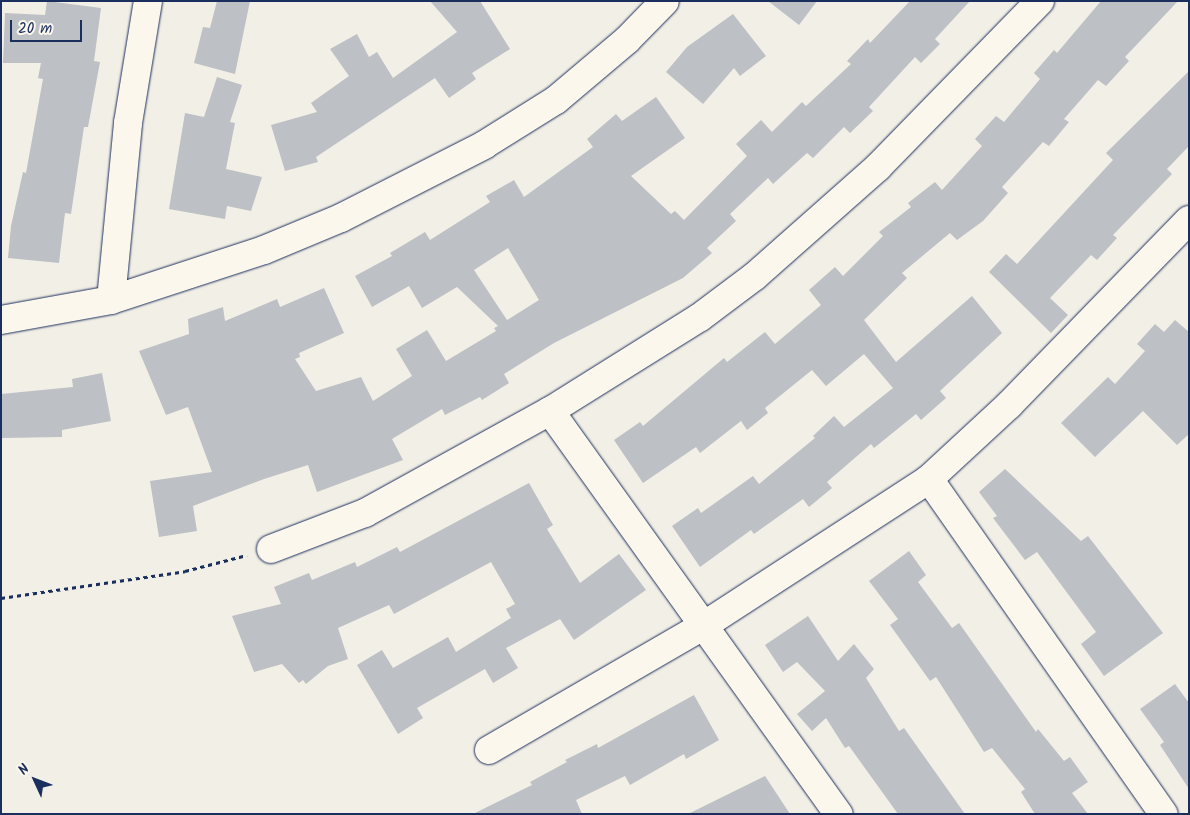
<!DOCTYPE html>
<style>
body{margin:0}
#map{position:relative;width:1190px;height:815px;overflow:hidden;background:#f2efe6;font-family:Kalam,sans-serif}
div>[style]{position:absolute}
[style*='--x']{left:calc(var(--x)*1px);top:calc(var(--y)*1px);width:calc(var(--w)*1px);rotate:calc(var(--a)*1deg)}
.building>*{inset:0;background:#bdc0c4}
.path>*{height:3px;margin-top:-1.5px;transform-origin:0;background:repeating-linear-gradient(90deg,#1b2f5e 0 4px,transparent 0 8px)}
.roads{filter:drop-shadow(0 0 1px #1b2f5e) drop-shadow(0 0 1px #1b2f5e)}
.minor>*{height:28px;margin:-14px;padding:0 14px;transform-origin:14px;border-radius:14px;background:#fbf7ec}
span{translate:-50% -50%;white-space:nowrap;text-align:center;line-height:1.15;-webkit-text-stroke:4px #fbf7ec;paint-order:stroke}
.frame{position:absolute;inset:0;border:2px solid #1b2f5e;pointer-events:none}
.north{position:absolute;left:10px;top:755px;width:50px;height:50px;-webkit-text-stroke:4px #fbf7ec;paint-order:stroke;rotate:313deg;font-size:14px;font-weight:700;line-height:20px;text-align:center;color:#1b2f5e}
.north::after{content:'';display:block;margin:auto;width:18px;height:22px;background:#1b2f5e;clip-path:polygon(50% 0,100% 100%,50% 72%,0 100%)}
.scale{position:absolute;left:10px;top:20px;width:72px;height:22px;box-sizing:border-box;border:2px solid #1b2f5e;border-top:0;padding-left:6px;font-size:15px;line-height:18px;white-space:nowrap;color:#1b2f5e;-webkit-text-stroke:4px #fbf7ec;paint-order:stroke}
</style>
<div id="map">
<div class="building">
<i style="clip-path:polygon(47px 1px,101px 8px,94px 61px,100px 62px,88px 127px,84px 127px,71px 214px,65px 213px,59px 263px,8px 258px,11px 226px,23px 172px,26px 173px,43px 79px,38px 78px,41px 63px,3px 63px,5px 13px,45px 15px)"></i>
<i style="clip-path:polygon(217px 1px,250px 1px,235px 74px,194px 63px,203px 27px,210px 28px)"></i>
<i style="clip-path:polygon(430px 1px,480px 1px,510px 49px,472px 73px,476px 79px,449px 98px,435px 78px,316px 157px,318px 162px,285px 171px,271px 125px,317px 112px,311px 103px,349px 76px,330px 49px,357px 34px,369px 57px,377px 52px,393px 78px,457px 32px)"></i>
<i style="clip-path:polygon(768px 1px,817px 1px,799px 25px)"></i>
<i style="clip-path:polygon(evenodd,910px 1px,970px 1px,935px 39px,940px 44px,921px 63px,915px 57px,869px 107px,873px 111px,850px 133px,844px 127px,813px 158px,807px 153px,773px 184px,768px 178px,730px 214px,736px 221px,707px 248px,712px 253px,683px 278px,554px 343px,504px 374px,509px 383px,482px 400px,480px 397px,445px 415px,442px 409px,392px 439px,403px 460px,317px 492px,308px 465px,264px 479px,193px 506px,197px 531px,159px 537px,150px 481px,212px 472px,188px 407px,166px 415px,139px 351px,189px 334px,188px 319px,223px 307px,225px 321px,277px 299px,280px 307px,324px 288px,344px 333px,299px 353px,300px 357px,295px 359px,316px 391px,361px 377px,373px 401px,412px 376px,396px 349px,427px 330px,446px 361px,496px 331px,494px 328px,498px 326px,457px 287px,422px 308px,409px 286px,372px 307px,355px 276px,392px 256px,390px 253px,425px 232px,430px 240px,490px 202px,486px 196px,514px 180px,524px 197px,593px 147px,587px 139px,616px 114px,622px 121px,656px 97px,685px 138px,631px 176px,671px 214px,675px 211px,684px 220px,747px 156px,736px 144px,761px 120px,772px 132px,802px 102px,806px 106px,851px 64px,847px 61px,868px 39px,870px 43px,910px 1px,508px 248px,539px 300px,507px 320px,474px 270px,508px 248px)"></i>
<i style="clip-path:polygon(1101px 1px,1178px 1px,1125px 57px,1129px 61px,1106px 86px,1098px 80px,1064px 119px,1069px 122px,1049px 146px,1043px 142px,1002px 187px,1008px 193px,983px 221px,957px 240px,950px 233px,902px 273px,907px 278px,864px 320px,896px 362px,972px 296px,1002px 333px,940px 391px,946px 398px,921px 420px,916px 414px,874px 448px,871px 444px,827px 482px,832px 488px,809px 507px,803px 499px,754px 534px,751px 530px,700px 567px,672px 526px,698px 508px,701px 513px,753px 476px,759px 484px,815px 438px,813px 436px,834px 416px,844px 427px,893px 388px,864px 354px,826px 386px,812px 370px,765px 408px,768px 413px,747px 430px,741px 421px,700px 453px,696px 447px,643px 483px,614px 440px,640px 422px,643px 426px,724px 358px,727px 362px,765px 332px,775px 344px,821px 305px,809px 290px,835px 267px,843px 276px,883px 236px,879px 232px,911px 207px,908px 203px,935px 182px,942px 190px,982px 146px,975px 139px,996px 116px,1004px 122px,1040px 79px,1034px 73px,1054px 50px,1057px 53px)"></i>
<i style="clip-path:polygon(733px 14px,766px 56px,740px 76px,734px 68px,703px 104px,666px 72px,687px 47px)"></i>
<i style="clip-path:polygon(1189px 71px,1189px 146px,1167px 169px,1172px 174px,1113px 235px,1117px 238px,1097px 260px,1091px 255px,1050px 298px,1068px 315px,1051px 333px,989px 272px,1006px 254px,1017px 264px,1113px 160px,1106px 153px)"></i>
<i style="clip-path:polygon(217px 77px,242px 85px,230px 122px,235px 123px,226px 169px,262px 177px,251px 211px,227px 206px,225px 219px,169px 209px,185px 113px,204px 117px)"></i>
<i style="clip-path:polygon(1175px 320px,1189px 332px,1189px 434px,1177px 445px,1143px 411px,1095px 457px,1061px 423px,1108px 377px,1115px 384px,1145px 351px,1137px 344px,1155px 324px,1164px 332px)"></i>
<i style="clip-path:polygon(102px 373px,111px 421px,62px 430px,62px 437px,1px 438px,1px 394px,73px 387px,72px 379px)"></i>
<i style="clip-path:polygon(1005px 469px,1081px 541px,1088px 536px,1163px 633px,1104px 676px,1081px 644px,1096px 632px,1037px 552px,1025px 560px,993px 518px,997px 516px,979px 492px)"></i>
<i style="clip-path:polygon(529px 483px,553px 525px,547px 529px,580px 583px,619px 554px,646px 590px,574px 640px,560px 619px,506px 648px,518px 668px,493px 683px,485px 669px,417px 708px,423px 718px,398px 734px,357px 665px,382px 650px,393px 668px,448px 637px,456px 652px,511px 618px,506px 609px,515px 604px,491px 562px,394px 614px,389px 605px,338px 628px,348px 659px,328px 666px,306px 684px,303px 680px,299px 683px,282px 664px,254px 672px,232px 616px,281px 604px,274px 587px,309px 573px,312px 580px,355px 562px,357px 567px,397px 547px,400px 552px)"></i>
<i style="clip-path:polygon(909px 551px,926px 575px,918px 582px,952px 628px,959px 623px,1036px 732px,1038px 729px,1064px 761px,1070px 757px,1088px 782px,1072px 793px,1088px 814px,1035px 814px,1021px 792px,1025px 789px,992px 748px,984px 752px,936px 677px,930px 681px,890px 625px,898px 619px,869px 581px)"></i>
<i style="clip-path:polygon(808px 616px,838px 661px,854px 644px,874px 669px,866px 678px,899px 731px,904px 728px,965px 814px,898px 814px,849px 746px,845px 748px,826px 718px,812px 731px,797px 714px,825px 691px,797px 662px,783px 672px,765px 645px)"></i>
<i style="clip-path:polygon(1175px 684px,1189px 703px,1189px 789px,1160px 745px,1164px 742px,1140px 709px)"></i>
<i style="clip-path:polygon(694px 695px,719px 740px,686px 759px,684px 754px,630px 785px,625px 776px,576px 800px,582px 814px,473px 814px,532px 785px,530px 782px,567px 762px,565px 760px,597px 744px,598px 748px)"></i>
<i style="clip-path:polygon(765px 776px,790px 814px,688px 814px)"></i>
</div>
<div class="path">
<i style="--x:1;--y:598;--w:186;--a:-8.3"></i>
<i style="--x:185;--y:571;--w:64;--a:-14.5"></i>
</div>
<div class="roads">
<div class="minor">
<i style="--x:111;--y:300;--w:178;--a:-84.5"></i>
<i style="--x:128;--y:123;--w:124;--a:-80.7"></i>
<i style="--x:1;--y:320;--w:112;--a:-10.3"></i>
<i style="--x:111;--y:300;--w:161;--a:-18.1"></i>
<i style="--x:264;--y:250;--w:83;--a:-22.6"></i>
<i style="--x:341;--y:218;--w:161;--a:-27"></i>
<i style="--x:484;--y:145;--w:85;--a:-32"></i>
<i style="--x:556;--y:100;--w:93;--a:-40.2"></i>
<i style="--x:627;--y:40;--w:54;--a:-45.7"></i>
<i style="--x:550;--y:411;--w:496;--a:54.4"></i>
<i style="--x:929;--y:479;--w:409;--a:55"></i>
<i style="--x:271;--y:549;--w:101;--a:-21"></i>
<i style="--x:365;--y:513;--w:211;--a:-28.9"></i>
<i style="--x:550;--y:411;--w:176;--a:-32"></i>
<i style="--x:699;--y:318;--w:70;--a:-36.9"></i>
<i style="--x:755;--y:276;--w:164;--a:-41.5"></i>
<i style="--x:878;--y:167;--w:232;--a:-45.7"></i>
<i style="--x:489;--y:750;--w:247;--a:-30.1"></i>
<i style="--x:703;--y:626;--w:270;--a:-33"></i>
<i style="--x:929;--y:479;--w:109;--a:-42.8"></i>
<i style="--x:1009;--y:405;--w:258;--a:-45.8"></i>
</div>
</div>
<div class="frame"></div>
<div class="north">N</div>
<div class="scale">20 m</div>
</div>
